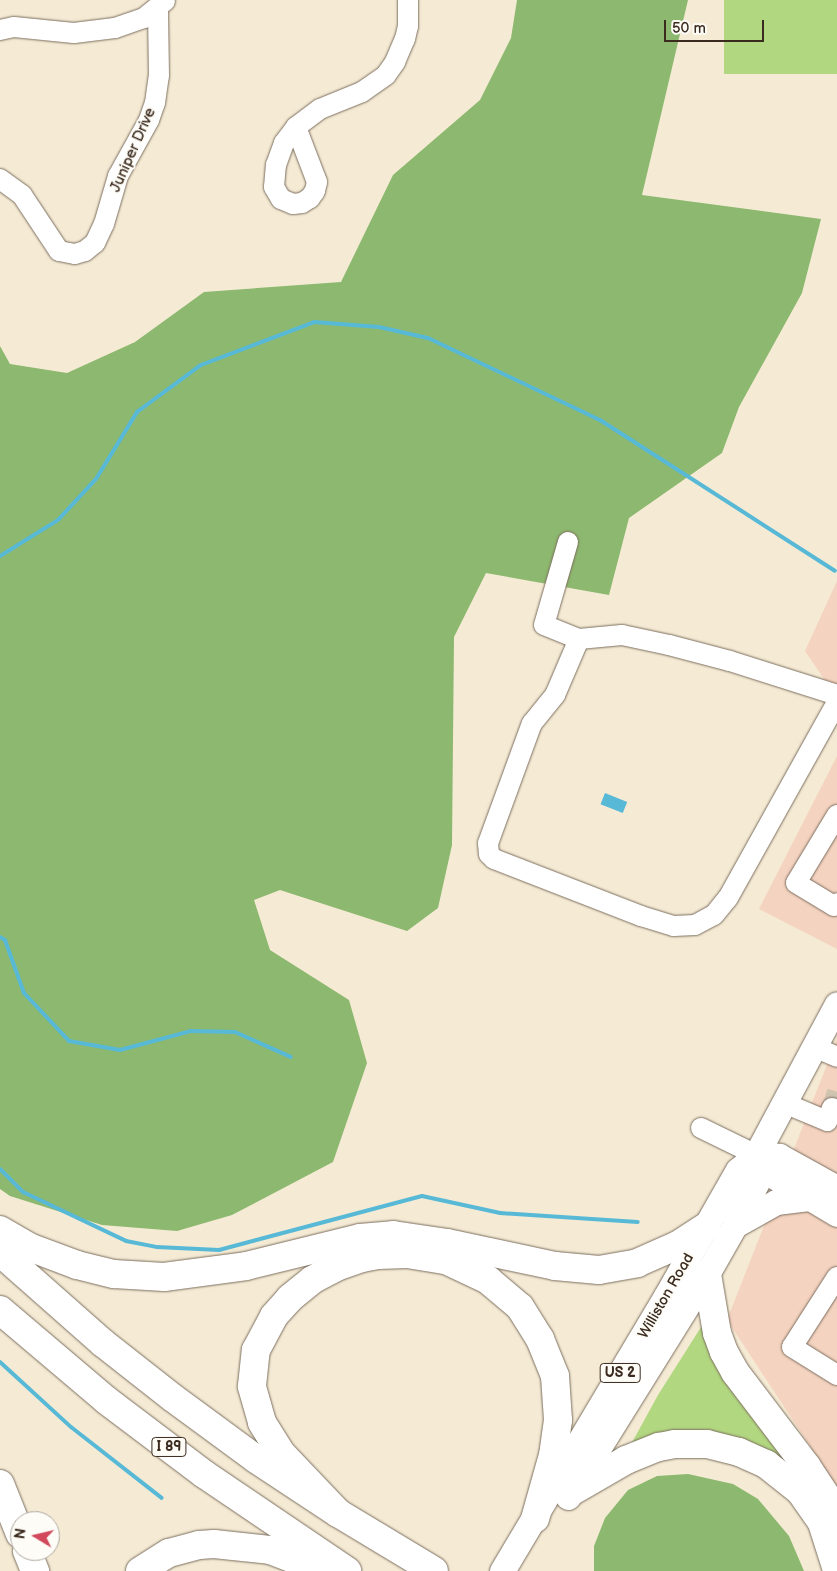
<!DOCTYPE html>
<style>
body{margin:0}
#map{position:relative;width:837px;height:1571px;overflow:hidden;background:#f5ebd5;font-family:"Balsamiq Sans",sans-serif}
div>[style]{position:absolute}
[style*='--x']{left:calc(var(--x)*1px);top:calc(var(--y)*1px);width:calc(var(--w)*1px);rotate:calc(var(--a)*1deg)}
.built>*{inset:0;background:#f4d3c0}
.green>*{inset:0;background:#b2d781;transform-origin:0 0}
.forest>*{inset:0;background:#8db86f}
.water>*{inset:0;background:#58b9d7;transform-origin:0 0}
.stream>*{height:4px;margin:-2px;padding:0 2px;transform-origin:2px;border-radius:2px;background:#58b9d7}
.minor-tunnel>*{height:20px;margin-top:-10px;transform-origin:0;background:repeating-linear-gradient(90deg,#d0c4b0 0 20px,transparent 0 30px)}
.roads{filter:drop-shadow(0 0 1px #7c6e5e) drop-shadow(0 0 1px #7c6e5e)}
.minor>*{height:20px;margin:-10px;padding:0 10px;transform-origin:10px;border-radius:10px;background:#fff}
.major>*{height:25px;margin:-12.5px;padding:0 12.5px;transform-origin:12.5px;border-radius:12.5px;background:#fff}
.highway>*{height:28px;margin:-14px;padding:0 14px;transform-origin:14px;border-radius:14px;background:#fff}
span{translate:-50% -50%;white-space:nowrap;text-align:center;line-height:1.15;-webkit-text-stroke:4px #fdfcf7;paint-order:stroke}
.shield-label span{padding:1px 4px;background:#fdfcf7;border:1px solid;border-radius:4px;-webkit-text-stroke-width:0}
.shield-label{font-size:14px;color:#3b2a1e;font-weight:700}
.street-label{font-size:15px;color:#3b2a1e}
.north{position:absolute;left:10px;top:1511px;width:50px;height:50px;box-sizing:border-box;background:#fdfcf7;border:1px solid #afa8a0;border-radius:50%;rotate:279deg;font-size:14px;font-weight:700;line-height:20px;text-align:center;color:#3b2a1e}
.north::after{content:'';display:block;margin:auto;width:18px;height:22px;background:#d1495b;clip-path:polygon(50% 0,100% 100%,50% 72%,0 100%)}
.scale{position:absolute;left:664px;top:20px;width:100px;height:22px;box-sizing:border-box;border:2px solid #3b2a1e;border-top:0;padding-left:6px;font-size:15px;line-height:18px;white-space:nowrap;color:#3b2a1e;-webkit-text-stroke:4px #fdfcf7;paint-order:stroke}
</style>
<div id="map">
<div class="built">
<i style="clip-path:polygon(837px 581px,837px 698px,805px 651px)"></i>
<i style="clip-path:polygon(837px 756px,837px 949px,759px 909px)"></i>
<i style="clip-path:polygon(837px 1039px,837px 1487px,727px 1320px)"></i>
</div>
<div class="green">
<i style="left:724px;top:0;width:113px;height:74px"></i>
<i style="clip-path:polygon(703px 1324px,814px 1492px,784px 1467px,629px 1448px,658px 1395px)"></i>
</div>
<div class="forest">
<i style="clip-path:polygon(517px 0,688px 0,642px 195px,821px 219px,802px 293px,739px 407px,722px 453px,629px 518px,609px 595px,486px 573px,454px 637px,452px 845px,438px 908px,407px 931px,280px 890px,254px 900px,270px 950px,349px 1000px,367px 1063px,333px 1162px,232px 1215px,177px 1231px,102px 1225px,10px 1196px,0 1189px,0 346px,10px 364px,67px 373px,135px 342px,204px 292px,341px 282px,393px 175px,480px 100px,511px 38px)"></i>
<i style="clip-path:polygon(688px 1474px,733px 1484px,758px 1499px,789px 1536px,804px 1571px,594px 1571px,594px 1546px,605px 1518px,628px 1490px,657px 1476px)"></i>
</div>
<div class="water">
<i style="left:605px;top:793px;width:24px;height:12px;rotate:22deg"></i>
</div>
<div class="stream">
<i style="--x:0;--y:556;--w:68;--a:-31.8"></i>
<i style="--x:58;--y:520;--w:56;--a:-47.2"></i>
<i style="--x:96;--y:479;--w:79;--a:-58.5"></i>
<i style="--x:137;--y:412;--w:79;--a:-36.3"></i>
<i style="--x:201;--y:365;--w:121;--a:-20.8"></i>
<i style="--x:314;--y:322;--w:65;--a:4.4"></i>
<i style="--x:379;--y:327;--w:50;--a:12.7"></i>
<i style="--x:428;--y:338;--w:191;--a:25.5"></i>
<i style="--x:600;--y:420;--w:279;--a:32.7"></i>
<i style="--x:0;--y:937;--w:6;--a:31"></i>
<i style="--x:5;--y:940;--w:56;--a:70.3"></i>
<i style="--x:24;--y:993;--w:66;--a:46.8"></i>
<i style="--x:69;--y:1041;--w:52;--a:10"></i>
<i style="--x:120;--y:1050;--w:73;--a:-15"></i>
<i style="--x:191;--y:1031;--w:44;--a:1.3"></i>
<i style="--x:235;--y:1032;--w:61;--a:24.1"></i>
<i style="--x:0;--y:1169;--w:33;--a:45"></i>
<i style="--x:23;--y:1192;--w:114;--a:25.4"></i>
<i style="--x:126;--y:1241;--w:32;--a:11"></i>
<i style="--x:157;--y:1247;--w:62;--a:2.8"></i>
<i style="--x:219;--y:1250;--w:210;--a:-14.9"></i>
<i style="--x:422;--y:1196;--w:80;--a:12.3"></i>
<i style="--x:500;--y:1213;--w:138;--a:3.7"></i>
<i style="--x:0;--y:1362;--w:96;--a:42.5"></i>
<i style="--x:71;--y:1427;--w:115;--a:38"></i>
</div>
<div class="minor-tunnel">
<i style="--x:832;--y:1108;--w:17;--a:-73"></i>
</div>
<div class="roads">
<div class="minor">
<i style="--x:0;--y:30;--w:14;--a:-12"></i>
<i style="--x:14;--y:27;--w:60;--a:5.7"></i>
<i style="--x:74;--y:33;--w:41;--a:-7"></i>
<i style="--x:115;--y:28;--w:31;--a:-19"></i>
<i style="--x:144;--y:18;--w:27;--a:-39"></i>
<i style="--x:296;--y:127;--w:59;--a:69.1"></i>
<i style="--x:317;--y:182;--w:9;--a:103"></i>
<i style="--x:315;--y:191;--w:9;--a:126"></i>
<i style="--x:310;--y:198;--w:9;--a:148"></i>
<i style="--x:302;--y:203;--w:9;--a:174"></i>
<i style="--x:293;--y:204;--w:13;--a:-157"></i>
<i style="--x:281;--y:199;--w:14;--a:-120"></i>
<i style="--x:274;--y:187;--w:22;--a:-85"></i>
<i style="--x:276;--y:165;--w:23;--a:-70"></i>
<i style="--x:284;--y:143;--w:20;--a:-53"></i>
<i style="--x:296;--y:127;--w:30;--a:-37"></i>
<i style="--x:320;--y:109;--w:45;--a:-22"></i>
<i style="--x:362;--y:92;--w:29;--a:-35"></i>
<i style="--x:386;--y:75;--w:16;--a:-55"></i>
<i style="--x:395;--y:62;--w:25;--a:-67"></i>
<i style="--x:405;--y:39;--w:13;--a:-77"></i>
<i style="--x:408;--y:26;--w:26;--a:-90"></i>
<i style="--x:0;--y:179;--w:27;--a:36"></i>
<i style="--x:22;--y:195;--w:67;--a:56.5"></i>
<i style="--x:59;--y:251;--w:16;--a:11"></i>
<i style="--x:75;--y:254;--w:10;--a:-17"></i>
<i style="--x:85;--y:251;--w:13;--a:-39"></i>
<i style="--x:95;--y:243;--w:21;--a:-65"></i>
<i style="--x:104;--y:224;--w:50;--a:-73.7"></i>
<i style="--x:118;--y:176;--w:64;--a:-61"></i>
<i style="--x:149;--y:120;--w:18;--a:-71"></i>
<i style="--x:155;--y:103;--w:27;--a:-82"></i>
<i style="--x:159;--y:76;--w:67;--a:-90.9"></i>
<i style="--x:568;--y:542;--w:86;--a:106.1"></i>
<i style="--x:544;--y:625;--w:38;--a:22"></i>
<i style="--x:579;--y:639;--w:43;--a:-5.3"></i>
<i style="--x:622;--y:635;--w:48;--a:12"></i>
<i style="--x:669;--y:645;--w:63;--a:14.7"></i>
<i style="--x:730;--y:661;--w:112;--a:17.6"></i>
<i style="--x:579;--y:639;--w:61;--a:113.2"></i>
<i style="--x:555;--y:695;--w:36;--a:129"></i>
<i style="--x:532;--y:723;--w:128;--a:110.1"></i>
<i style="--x:488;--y:843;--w:11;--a:85"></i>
<i style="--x:489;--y:854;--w:7;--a:45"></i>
<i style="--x:494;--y:859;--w:158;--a:21.2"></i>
<i style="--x:641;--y:916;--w:34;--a:17"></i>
<i style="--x:674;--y:926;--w:21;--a:-3"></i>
<i style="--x:695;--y:925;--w:21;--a:-28"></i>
<i style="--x:714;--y:915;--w:22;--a:-51"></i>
<i style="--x:728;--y:898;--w:224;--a:-60.9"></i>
<i style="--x:837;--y:815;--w:79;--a:121.1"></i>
<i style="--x:796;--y:883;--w:44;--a:31.2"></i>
<i style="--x:834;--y:906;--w:4;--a:-45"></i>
<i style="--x:814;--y:1047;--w:25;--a:23"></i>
<i style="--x:784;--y:1103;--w:47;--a:22.7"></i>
<i style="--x:827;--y:1121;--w:14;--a:-69"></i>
<i style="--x:701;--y:1128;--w:61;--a:26.1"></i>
<i style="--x:837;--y:1277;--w:83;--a:122.7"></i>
<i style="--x:792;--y:1347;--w:53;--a:31.9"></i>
</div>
<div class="major">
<i style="--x:756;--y:1155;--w:24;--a:54"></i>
<i style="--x:770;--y:1174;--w:78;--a:30.8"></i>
<i style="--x:756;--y:1155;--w:23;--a:2"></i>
<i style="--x:779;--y:1156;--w:66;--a:28.9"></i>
<i style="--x:735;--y:1225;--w:47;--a:-29.3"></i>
<i style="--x:776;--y:1202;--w:33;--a:-7"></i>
<i style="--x:568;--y:1497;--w:263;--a:-58.1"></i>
<i style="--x:707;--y:1274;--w:56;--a:-60.3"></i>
<i style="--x:735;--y:1225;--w:51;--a:-62.9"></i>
<i style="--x:758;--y:1180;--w:25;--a:-95"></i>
<i style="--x:502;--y:1571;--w:320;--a:-59.2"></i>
<i style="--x:666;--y:1296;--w:145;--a:-60.3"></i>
<i style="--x:738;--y:1170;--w:23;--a:-40"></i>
<i style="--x:756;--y:1155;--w:171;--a:-61.8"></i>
</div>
<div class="highway">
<i style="--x:0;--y:1230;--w:34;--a:30"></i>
<i style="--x:29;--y:1247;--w:51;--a:20.6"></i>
<i style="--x:77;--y:1265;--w:38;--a:14"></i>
<i style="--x:114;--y:1274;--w:50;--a:3.4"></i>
<i style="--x:164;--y:1277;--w:83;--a:-7.6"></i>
<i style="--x:246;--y:1266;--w:117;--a:-13.8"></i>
<i style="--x:360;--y:1238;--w:33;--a:-5"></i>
<i style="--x:393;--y:1235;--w:55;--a:8.4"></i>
<i style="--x:447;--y:1243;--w:110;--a:12"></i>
<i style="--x:555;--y:1266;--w:44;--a:5.2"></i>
<i style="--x:599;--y:1270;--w:39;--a:-10"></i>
<i style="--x:637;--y:1263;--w:45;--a:-23.7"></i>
<i style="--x:678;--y:1245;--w:33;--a:-33"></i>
<i style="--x:0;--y:1252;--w:137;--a:41.5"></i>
<i style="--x:103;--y:1343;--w:89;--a:38.2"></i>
<i style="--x:173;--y:1398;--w:103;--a:36.3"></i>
<i style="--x:256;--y:1459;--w:98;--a:33.4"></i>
<i style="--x:338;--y:1513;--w:112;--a:31.1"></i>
<i style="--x:707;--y:1274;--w:60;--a:80.4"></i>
<i style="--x:717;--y:1333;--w:20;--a:70"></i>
<i style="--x:724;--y:1352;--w:23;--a:61"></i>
<i style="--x:735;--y:1372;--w:119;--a:52.8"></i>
<i style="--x:807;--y:1467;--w:53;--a:56.6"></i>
<i style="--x:0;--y:1310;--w:139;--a:40.3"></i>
<i style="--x:106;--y:1400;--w:123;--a:37.1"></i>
<i style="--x:204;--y:1474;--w:173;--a:34.1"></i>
<i style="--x:0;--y:1484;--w:54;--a:68.2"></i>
<i style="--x:571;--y:1492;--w:64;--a:-30.2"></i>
<i style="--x:626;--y:1460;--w:35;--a:-22"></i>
<i style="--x:659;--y:1447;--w:16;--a:-11"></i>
<i style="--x:675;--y:1444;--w:32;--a:0"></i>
<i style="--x:707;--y:1444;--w:33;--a:14"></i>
<i style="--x:739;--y:1452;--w:30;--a:24"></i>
<i style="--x:766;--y:1464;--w:43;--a:38.5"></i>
<i style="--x:800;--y:1491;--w:39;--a:55"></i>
<i style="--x:822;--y:1523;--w:49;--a:72.3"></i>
<i style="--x:338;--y:1513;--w:83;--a:-133.5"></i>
<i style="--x:281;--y:1453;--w:36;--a:-122"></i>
<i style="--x:262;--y:1422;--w:37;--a:-106"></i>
<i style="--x:252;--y:1386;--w:36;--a:-84"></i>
<i style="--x:256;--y:1350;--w:38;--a:-62"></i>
<i style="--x:274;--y:1316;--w:24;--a:-48"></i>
<i style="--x:290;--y:1298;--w:28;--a:-39"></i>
<i style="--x:312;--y:1280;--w:27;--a:-28"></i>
<i style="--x:336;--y:1267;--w:28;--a:-19"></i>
<i style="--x:362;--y:1258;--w:16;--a:-11"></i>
<i style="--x:378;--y:1255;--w:29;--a:-2"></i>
<i style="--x:407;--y:1254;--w:39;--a:9"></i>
<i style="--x:446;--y:1260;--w:47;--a:25.5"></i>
<i style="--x:488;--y:1280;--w:42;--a:40.2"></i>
<i style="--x:520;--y:1307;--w:38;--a:58"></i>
<i style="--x:540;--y:1339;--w:40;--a:68"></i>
<i style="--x:555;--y:1376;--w:44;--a:86.1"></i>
<i style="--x:558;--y:1420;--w:35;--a:98"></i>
<i style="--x:553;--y:1455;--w:66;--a:105.7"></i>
<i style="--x:27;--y:1551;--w:22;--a:68"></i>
<i style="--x:140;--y:1571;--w:34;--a:-32"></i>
<i style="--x:169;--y:1553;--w:31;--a:-15"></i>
<i style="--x:199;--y:1545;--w:15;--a:-4"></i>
<i style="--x:214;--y:1544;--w:56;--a:6.1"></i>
<i style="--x:270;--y:1550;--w:59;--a:20.9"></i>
</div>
</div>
<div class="shield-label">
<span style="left:620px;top:1373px">US 2</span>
<span style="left:169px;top:1447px">I 89</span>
</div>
<div class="street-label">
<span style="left:133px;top:150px;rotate:-66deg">Juniper Drive</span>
<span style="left:666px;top:1296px;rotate:-60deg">Williston Road</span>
</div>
<div class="north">N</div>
<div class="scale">50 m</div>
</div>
